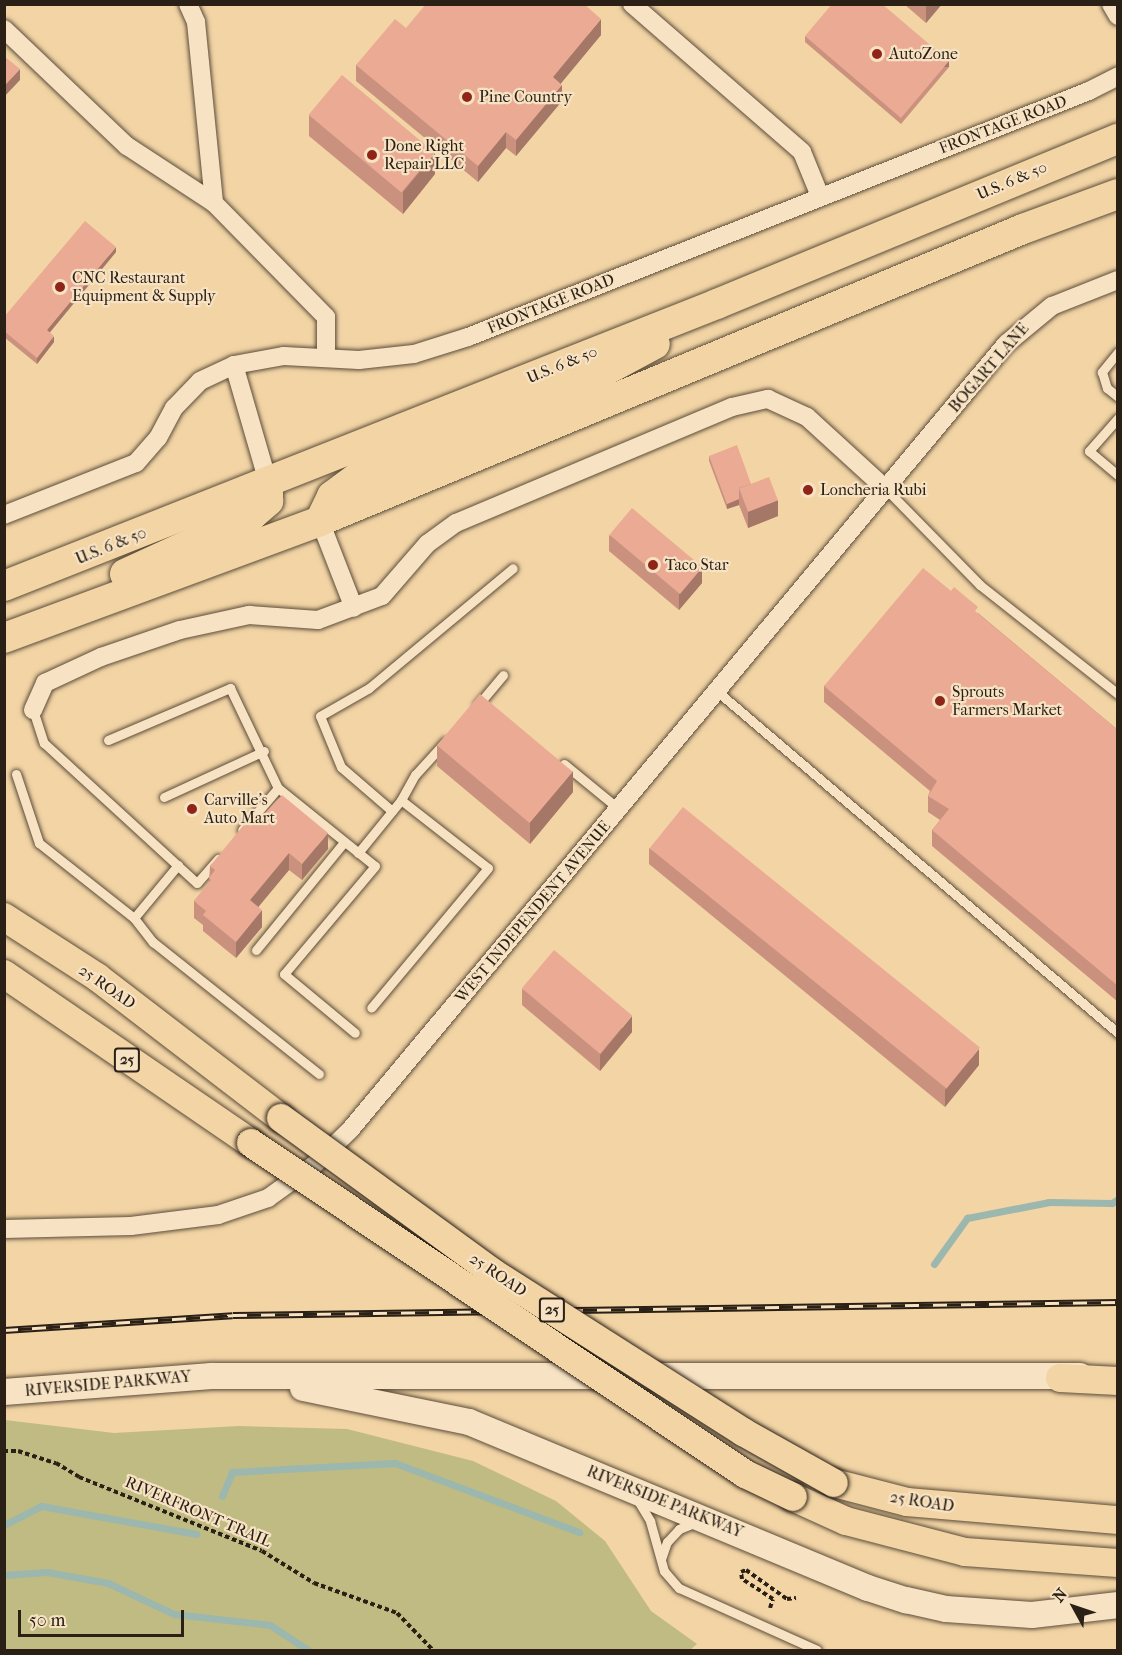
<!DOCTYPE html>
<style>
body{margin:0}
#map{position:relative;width:1122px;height:1655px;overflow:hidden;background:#f2d4a5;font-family:"IM FELL French Canon",serif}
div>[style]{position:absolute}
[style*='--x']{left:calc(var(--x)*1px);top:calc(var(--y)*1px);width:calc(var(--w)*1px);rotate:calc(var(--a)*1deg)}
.green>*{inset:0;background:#c0bb82}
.stream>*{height:7px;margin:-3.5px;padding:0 3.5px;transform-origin:3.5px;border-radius:3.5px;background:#9cb7ad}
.path>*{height:4px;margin-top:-2px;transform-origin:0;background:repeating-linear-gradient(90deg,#2a2016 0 4.5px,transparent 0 7.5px)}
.roads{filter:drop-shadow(0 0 2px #5c4d3a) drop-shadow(0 0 2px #5c4d3a)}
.service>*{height:9px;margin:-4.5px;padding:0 4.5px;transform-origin:4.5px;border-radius:4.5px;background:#f7e3c4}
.minor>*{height:18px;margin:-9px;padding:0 9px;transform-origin:9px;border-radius:9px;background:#f7e3c4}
.secondary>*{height:26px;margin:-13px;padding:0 13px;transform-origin:13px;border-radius:13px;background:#f7e3c4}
.primary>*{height:28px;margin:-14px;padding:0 14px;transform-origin:14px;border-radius:14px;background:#f2d4a5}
.trunk>*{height:30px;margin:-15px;padding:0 15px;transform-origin:15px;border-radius:15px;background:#f2d4a5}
.rail>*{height:7px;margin-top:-3.5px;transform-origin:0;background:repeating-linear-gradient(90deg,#f7e3c4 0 14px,#2a2016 0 28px);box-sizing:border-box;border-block:2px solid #2a2016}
.bridges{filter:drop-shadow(0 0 2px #2a2016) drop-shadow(0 0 2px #2a2016)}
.primary-bridge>*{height:28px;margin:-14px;padding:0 14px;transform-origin:14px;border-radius:14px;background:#f2d4a5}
.wall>*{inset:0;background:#ca927e}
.shaded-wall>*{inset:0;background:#a47767;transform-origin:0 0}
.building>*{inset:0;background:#ebaa93;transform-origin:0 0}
.dots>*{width:16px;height:16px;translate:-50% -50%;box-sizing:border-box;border:3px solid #f7e3c4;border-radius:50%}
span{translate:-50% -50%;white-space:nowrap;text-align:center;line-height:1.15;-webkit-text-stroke:4.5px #f7e3c4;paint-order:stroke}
.shield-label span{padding:2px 4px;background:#f7e3c4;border:2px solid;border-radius:4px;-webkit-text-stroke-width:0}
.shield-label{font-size:15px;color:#2a2016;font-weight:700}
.poi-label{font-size:16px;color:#2a2016}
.left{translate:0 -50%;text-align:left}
.street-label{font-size:16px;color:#2a2016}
.frame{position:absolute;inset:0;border:6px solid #2a2016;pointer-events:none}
.north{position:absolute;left:1044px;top:1577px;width:60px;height:60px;-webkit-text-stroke:4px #f7e3c4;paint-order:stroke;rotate:310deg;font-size:16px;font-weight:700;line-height:24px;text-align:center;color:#2a2016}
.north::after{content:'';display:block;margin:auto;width:21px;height:27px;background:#2a2016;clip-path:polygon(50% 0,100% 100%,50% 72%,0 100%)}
.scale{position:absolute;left:18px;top:1610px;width:166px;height:27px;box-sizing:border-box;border:3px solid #2a2016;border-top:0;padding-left:8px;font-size:18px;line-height:21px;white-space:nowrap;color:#2a2016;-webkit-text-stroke:4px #f7e3c4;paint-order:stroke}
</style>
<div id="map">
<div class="green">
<i style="clip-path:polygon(5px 1420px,114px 1433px,239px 1426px,347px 1429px,473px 1461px,556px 1501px,605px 1541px,651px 1611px,697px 1644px,690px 1650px,5px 1650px)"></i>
</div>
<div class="stream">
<i style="--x:934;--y:1264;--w:57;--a:-54.3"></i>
<i style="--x:967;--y:1218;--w:84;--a:-11"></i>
<i style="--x:1049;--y:1202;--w:63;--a:0.9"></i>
<i style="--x:1112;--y:1203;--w:7;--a:-34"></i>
<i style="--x:222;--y:1496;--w:26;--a:-67"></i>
<i style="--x:232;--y:1472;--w:163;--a:-3.2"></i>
<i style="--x:395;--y:1463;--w:197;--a:20.6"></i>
<i style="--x:4;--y:1525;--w:42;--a:-27.2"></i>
<i style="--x:41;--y:1506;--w:158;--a:10.2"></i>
<i style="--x:4;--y:1575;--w:43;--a:-4"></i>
<i style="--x:47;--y:1572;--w:62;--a:10.2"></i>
<i style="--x:108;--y:1583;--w:73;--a:25.2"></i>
<i style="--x:174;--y:1614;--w:97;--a:6.5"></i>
<i style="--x:270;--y:1625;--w:45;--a:33.3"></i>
</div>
<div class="path">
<i style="--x:4;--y:1451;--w:14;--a:0"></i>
<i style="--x:18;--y:1451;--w:40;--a:18"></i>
<i style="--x:56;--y:1463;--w:27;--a:31"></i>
<i style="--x:79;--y:1477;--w:197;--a:22"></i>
<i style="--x:262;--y:1551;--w:61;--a:31.6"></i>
<i style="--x:314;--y:1583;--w:88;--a:19.9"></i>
<i style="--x:397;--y:1613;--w:52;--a:45.8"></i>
<i style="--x:770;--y:1608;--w:9;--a:-72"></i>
<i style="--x:773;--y:1599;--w:37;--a:-147"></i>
<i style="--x:742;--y:1579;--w:7;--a:-98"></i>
<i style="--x:741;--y:1572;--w:5;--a:-22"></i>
<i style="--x:746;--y:1570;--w:50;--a:35.3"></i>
<i style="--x:787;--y:1599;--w:9;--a:-6"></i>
</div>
<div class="roads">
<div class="service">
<i style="--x:1118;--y:352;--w:26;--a:129"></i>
<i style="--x:1102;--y:372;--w:17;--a:73"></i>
<i style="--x:1107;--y:388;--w:14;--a:39"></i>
<i style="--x:1118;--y:418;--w:44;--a:131.3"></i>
<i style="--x:1089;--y:451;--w:38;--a:40"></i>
<i style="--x:887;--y:490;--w:133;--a:45.6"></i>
<i style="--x:980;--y:585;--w:176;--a:38.3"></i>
<i style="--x:718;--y:692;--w:526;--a:40.45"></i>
<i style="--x:478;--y:705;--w:39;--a:-50"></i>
<i style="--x:33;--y:710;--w:35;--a:72"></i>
<i style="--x:44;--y:743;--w:207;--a:42.5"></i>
<i style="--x:197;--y:883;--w:32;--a:-49"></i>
<i style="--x:108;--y:740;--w:133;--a:-23.1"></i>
<i style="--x:230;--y:688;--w:111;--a:64.4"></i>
<i style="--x:278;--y:788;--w:55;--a:130.6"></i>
<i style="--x:564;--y:764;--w:71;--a:39.3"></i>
<i style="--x:16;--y:774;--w:73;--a:71.6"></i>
<i style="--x:39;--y:843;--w:121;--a:38.3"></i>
<i style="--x:134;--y:918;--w:69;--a:-50.3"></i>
<i style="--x:278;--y:788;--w:124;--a:38.8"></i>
<i style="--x:375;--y:866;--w:141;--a:130.1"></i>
<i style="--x:284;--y:974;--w:92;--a:39.7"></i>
<i style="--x:164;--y:797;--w:110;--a:-24.7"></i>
<i style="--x:401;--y:800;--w:29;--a:-61"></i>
<i style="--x:415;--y:775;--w:45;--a:-47.7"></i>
<i style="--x:392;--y:811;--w:67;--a:-139.2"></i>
<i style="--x:341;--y:767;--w:55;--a:-112.4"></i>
<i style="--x:320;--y:716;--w:56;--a:-29.7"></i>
<i style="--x:369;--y:688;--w:187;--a:-39.8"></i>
<i style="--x:358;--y:853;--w:68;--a:-50.9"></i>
<i style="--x:401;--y:800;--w:110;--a:38"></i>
<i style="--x:488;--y:868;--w:182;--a:129.9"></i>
<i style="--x:134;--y:918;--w:31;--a:52"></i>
<i style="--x:153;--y:942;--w:212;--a:38.5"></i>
<i style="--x:256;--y:950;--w:139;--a:-50.8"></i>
<i style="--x:637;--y:1499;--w:26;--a:59"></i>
<i style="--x:650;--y:1521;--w:52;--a:74.4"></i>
<i style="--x:664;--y:1571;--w:23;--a:49"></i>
<i style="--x:679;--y:1588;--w:151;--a:24.2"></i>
<i style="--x:661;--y:1559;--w:18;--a:-71"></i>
<i style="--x:667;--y:1542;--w:18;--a:-47"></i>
<i style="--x:679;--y:1529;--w:18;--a:-22"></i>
</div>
<div class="minor">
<i style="--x:188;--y:4;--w:20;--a:66"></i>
<i style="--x:196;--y:22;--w:182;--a:84.3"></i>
<i style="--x:214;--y:203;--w:160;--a:45.5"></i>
<i style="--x:326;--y:317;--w:41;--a:90"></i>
<i style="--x:632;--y:4;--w:225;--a:41"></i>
<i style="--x:802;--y:152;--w:48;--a:67.8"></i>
<i style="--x:1111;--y:4;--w:14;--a:60"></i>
<i style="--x:4;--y:29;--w:170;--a:43.6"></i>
<i style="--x:127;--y:146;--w:104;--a:33.2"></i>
<i style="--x:234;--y:365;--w:122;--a:73.8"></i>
<i style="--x:4;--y:515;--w:142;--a:-21.5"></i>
<i style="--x:136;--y:463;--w:33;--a:-49"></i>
<i style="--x:158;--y:438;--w:34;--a:-62"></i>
<i style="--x:174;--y:408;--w:37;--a:-46"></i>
<i style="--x:200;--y:381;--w:38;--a:-25"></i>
<i style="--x:234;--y:365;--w:51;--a:-10.2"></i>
<i style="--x:284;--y:356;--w:75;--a:3.1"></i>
<i style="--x:359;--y:360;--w:55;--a:-6.2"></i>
<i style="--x:414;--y:354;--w:57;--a:-17.5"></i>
<i style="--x:468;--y:337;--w:668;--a:-21.61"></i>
<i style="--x:1089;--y:91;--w:33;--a:-27"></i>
<i style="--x:320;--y:521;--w:93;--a:68.7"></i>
<i style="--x:33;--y:710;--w:30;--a:-66"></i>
<i style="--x:45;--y:683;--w:62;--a:-24.9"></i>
<i style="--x:101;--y:657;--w:83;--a:-18.9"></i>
<i style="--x:180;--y:630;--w:71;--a:-12.3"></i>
<i style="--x:249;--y:615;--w:69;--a:4.1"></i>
<i style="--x:318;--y:620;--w:68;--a:-20.6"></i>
<i style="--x:382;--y:596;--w:69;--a:-49.1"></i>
<i style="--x:427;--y:544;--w:36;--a:-36"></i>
<i style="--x:456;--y:523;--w:299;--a:-22.8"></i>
<i style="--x:732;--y:407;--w:37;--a:-13"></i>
<i style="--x:768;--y:399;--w:43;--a:24.8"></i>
<i style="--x:807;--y:417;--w:108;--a:42.4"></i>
<i style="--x:4;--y:1229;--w:127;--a:-1.4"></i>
<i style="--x:131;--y:1226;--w:88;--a:-7.2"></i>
<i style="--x:218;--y:1215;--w:53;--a:-18.8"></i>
<i style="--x:268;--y:1198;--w:57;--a:-35.7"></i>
<i style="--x:314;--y:1165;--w:50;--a:-44.2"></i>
<i style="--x:350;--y:1130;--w:1024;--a:-50.15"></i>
<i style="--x:1006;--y:344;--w:60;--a:-39.6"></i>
<i style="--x:1052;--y:306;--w:71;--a:-21.5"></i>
</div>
<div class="secondary">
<i style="--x:303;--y:1388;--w:169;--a:11.6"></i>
<i style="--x:469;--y:1422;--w:432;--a:22.6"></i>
<i style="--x:868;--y:1588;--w:40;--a:18"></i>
<i style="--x:906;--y:1600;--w:41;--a:12.7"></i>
<i style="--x:946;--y:1609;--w:86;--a:4"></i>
<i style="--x:1032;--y:1615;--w:87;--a:-6.6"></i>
<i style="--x:4;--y:1392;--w:208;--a:-4.4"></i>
<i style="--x:211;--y:1376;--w:869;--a:0"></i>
</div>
<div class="primary">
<i style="--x:4;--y:917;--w:111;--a:32.8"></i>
<i style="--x:97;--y:977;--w:232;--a:37.5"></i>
<i style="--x:4;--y:974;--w:299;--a:34.4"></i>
<i style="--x:1060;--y:1378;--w:58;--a:3"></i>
<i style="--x:834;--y:1483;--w:75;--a:14.6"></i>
<i style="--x:907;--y:1502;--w:212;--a:4.9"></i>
<i style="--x:793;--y:1497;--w:58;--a:24.4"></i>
<i style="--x:846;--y:1521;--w:123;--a:14.6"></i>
<i style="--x:965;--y:1552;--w:153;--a:4.1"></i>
</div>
<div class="trunk">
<i style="--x:320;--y:521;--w:28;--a:-64"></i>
<i style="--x:332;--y:496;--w:47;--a:-36.4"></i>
<i style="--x:370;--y:468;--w:216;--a:-21.5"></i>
<i style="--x:571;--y:389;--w:95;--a:-28.2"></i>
<i style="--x:125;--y:574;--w:139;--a:-24.7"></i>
<i style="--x:251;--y:516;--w:23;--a:-41"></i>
<i style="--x:268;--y:501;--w:19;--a:-90"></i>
<i style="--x:4;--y:586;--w:767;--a:-21.58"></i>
<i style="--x:717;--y:304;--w:434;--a:-22.4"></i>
<i style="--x:4;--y:638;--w:337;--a:-20.3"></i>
<i style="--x:320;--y:521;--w:761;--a:-22.56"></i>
<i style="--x:1023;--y:229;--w:101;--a:-20.2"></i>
</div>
</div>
<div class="rail">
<i style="--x:4;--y:1330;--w:229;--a:-3.7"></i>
<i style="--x:233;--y:1315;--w:885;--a:-0.84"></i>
</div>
<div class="bridges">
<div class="primary-bridge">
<i style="--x:281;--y:1118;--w:261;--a:36.1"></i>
<i style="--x:492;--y:1272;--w:298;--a:32.5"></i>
<i style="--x:743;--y:1432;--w:104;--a:29.3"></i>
<i style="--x:251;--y:1143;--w:595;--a:33.82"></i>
<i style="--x:745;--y:1474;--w:53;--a:25.6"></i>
</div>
</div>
<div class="wall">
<i style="clip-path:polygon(904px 4px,942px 4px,926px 23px)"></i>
<i style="clip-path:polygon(406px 28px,601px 35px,561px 83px,562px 101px,516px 156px,506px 148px,478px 182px,356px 81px,356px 65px)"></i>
<i style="clip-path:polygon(805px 36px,949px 67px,901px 124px,805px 42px)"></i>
<i style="clip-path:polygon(309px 115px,435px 174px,403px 214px,309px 136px)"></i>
<i style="clip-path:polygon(116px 252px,49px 332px,54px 342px,37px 364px,4px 337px,4px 317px)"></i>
<i style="clip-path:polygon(709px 456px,751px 484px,778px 516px,748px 528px,739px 505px,727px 509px,709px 461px)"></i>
<i style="clip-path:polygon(609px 535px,702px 583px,679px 610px,609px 551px)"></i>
<i style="clip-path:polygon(978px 613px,1118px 730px,1118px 1002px,932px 846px,932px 830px,940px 820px,928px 812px,928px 796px,930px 791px,824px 702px,824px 686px)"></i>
<i style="clip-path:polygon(437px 745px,573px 792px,530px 844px,437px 766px)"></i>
<i style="clip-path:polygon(253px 826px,328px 849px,302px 880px,289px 870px,258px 907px,262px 927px,236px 958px,203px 931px,203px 925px,194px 918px,194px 901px,209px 883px,210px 866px)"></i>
<i style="clip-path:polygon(649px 848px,979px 1065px,945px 1107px,649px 864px)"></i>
<i style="clip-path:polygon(522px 989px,632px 1032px,600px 1071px,522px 1005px)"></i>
</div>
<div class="shaded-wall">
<i style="clip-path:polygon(928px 4px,942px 4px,926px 23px,926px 7px)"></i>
<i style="clip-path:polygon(601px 19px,601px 35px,553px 93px,553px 77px)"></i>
<i style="left:949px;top:61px;width:6px;height:75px;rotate:90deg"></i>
<i style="clip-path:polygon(20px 69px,20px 80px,4px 97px,4px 86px)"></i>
<i style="clip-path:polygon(562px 85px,562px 101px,516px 156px,516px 140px)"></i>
<i style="clip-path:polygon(506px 132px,506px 148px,478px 182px,478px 166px)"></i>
<i style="clip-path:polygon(435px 153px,435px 174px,403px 214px,403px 192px)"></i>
<i style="clip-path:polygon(116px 247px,116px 252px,47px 336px,47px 330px)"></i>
<i style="clip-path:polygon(54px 336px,54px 342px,37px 364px,37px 358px)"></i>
<i style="clip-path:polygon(739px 499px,739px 505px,727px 509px,727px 504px)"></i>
<i style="clip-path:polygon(778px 500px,778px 516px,748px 528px,748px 512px)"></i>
<i style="clip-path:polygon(702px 567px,702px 583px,679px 610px,679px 594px)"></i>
<i style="clip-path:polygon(573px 771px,573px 792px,530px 844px,530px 822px)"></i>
<i style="clip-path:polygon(328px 833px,328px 849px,302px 880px,302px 864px)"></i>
<i style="clip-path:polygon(289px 853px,289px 870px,250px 917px,250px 900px)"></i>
<i style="clip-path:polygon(262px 910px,262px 927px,236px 958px,236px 942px)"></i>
<i style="clip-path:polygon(632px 1016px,632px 1032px,600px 1071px,600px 1055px)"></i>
<i style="clip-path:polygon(979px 1049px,979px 1065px,945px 1107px,945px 1090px)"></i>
</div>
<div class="building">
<i style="clip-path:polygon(426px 4px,584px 4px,601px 19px,553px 77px,562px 85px,516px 140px,506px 132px,478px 166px,356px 65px,395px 19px,406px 28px)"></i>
<i style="clip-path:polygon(832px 4px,882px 4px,949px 61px,901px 118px,805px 36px)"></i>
<i style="clip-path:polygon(4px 56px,20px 69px,4px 86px)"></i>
<i style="left:342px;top:75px;width:121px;height:52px;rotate:40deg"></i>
<i style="clip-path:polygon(85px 221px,116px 247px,47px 330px,54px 336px,37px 358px,4px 331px,4px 317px)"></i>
<i style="clip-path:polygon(737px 445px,751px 484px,739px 488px,739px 499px,727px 504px,709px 456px)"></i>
<i style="left:769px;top:477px;width:25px;height:32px;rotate:69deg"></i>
<i style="left:632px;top:508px;width:92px;height:35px;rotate:40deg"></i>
<i style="clip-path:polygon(923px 568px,951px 591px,954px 587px,978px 607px,975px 611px,1118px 730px,1118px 986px,932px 830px,949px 809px,928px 796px,937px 781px,824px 686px)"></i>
<i style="left:480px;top:694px;width:121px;height:67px;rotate:40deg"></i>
<i style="clip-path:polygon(282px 795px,328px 833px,302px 864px,289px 853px,250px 900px,262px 910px,236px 942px,203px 915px,206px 911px,194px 901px,211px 880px,209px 878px,215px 870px,210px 866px,247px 821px,253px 826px)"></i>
<i style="left:683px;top:807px;width:382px;height:53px;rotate:39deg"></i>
<i style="left:554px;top:950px;width:102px;height:50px;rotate:40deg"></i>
</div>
<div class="dots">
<i style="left:877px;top:54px;background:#8f2418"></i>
<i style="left:467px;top:97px;background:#8f2418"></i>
<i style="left:372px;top:155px;background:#8f2418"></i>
<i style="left:60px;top:287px;background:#8f2418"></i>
<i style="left:808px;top:490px;background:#8f2418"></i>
<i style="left:653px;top:565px;background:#8f2418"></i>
<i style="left:940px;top:701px;background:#8f2418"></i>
<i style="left:192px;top:809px;background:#8f2418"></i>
</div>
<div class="shield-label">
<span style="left:127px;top:1060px">25</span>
<span style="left:552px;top:1310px">25</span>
</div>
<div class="poi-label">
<span class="left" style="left:889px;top:54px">AutoZone</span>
<span class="left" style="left:479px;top:97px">Pine Country</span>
<span class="left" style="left:384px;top:155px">Done Right<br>Repair LLC</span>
<span class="left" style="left:72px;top:287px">CNC Restaurant<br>Equipment &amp; Supply</span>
<span class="left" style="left:820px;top:490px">Loncheria Rubi</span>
<span class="left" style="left:665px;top:565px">Taco Star</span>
<span class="left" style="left:952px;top:701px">Sprouts<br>Farmers Market</span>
<span class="left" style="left:204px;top:809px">Carville's<br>Auto Mart</span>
</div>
<div class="street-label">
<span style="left:1003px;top:125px;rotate:-21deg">FRONTAGE ROAD</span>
<span style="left:1012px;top:181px;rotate:-23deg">U.S. 6 &amp; 50</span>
<span style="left:551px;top:304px;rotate:-22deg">FRONTAGE ROAD</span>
<span style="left:562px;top:365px;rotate:-22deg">U.S. 6 &amp; 50</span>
<span style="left:989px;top:368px;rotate:-49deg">BOGART LANE</span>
<span style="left:111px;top:546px;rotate:-22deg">U.S. 6 &amp; 50</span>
<span style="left:533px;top:912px;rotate:-50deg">WEST INDEPENDENT AVENUE</span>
<span style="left:107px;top:987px;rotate:35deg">25 ROAD</span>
<span style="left:498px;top:1275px;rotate:34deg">25 ROAD</span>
<span style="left:108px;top:1384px;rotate:-5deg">RIVERSIDE PARKWAY</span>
<span style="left:665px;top:1502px;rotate:22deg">RIVERSIDE PARKWAY</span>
<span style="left:922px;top:1502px;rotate:9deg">25 ROAD</span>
<span style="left:198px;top:1512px;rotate:23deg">RIVERFRONT TRAIL</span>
</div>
<div class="frame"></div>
<div class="north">N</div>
<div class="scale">50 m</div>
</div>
